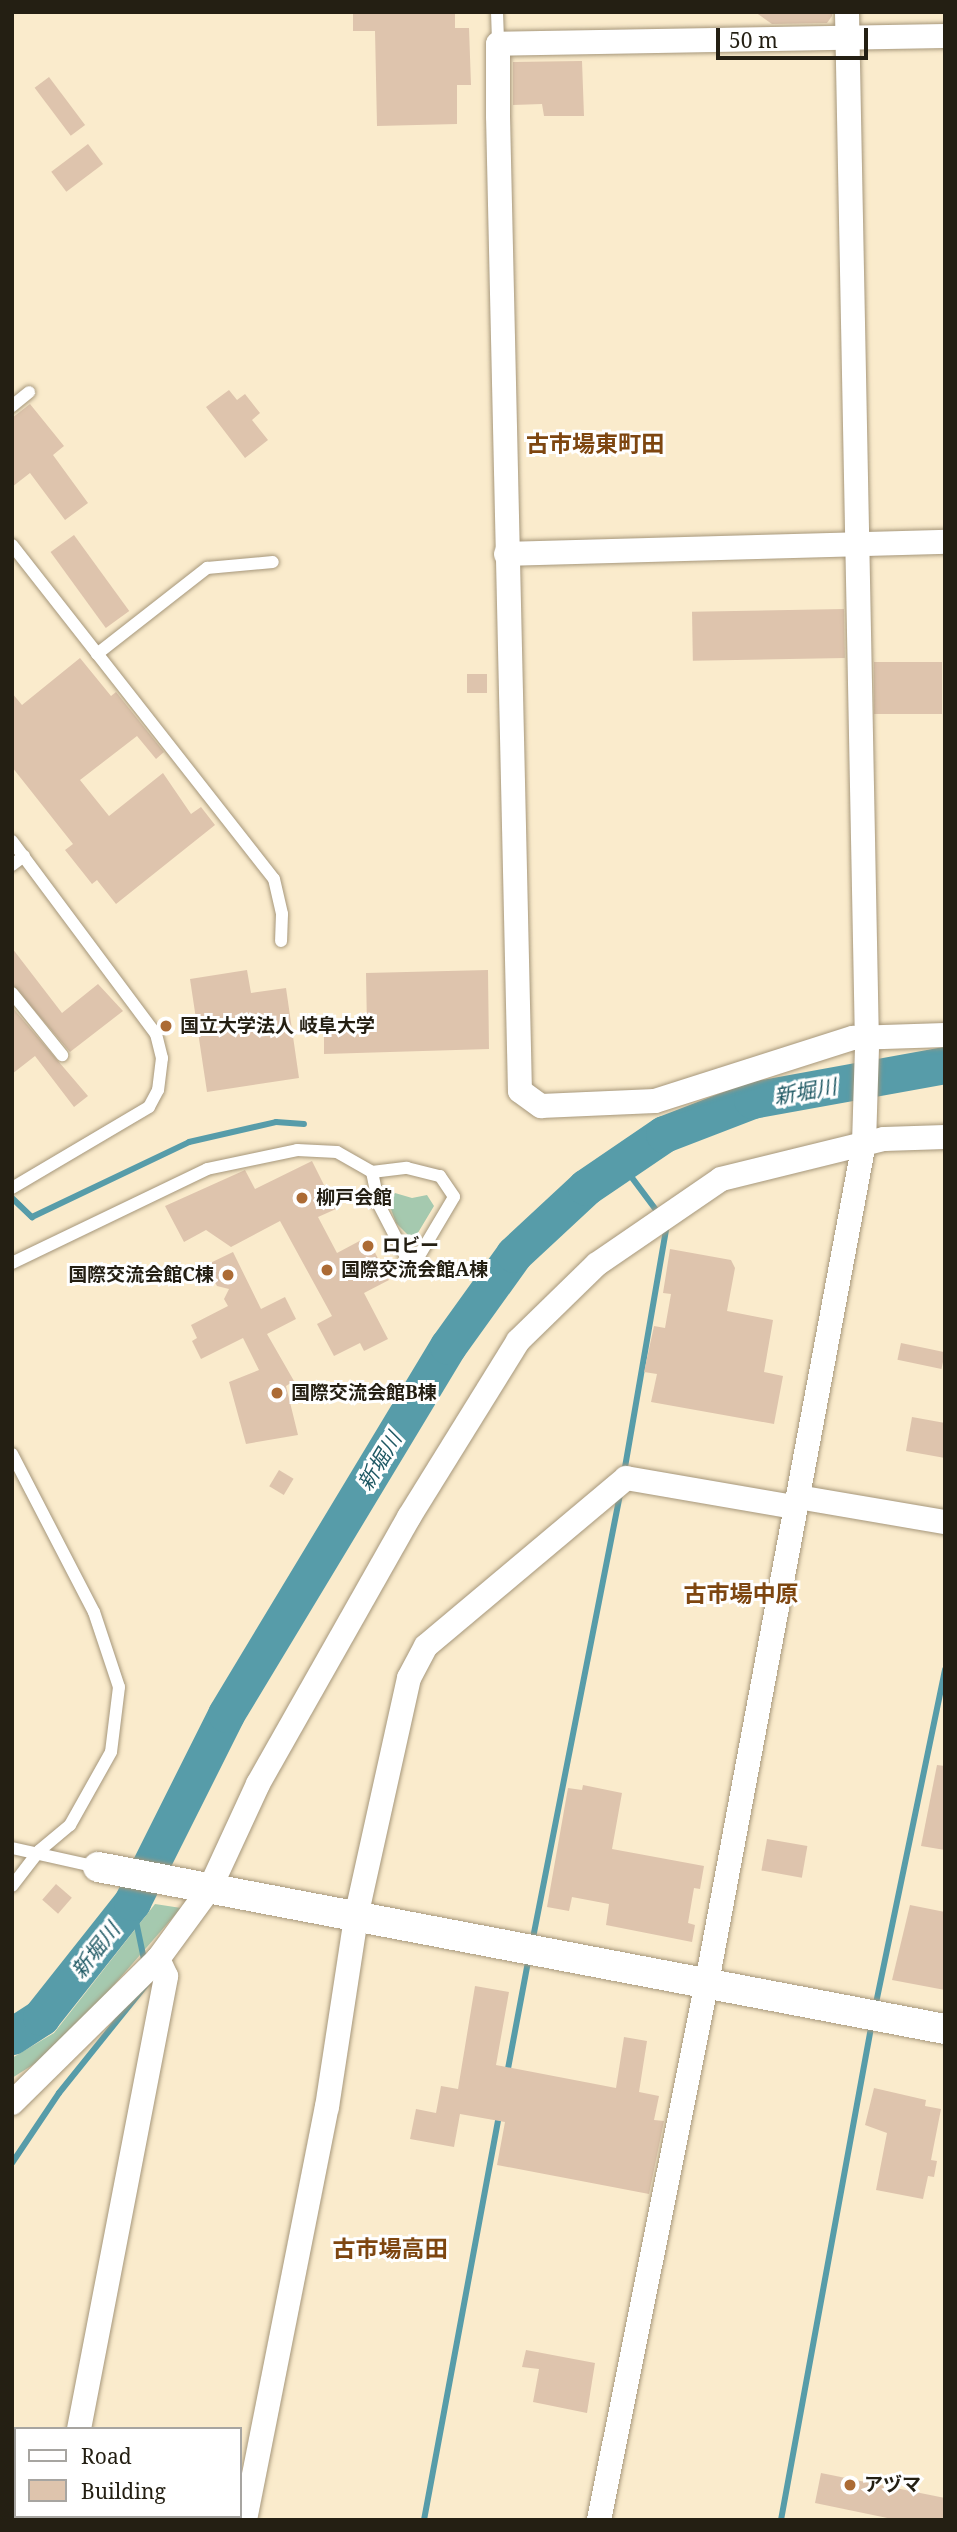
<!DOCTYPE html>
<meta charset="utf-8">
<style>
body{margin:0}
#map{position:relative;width:957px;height:2532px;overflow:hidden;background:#faebcc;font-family:"Noto Serif","Noto Sans JP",serif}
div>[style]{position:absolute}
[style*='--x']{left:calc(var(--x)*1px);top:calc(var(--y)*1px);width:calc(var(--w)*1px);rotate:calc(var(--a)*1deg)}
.green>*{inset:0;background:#a5c9af}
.stream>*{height:6px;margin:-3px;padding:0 3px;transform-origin:3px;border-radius:3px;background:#579ca9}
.river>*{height:37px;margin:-18.5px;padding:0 18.5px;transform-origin:18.5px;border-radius:18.5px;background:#579ca9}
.building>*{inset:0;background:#dec4ad;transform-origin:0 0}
.roads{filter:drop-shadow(0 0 2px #a6977b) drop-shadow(0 0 2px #a6977b)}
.service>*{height:12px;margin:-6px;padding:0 6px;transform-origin:6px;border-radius:6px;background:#fff}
.minor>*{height:24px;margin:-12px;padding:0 12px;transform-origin:12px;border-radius:12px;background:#fff}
.tertiary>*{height:30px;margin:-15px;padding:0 15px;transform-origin:15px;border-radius:15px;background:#fff}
.dots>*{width:19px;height:19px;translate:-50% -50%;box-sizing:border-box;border:4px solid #fff;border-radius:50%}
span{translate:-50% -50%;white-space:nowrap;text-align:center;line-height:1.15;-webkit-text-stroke:6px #fff;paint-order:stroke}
.poi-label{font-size:19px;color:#241f13;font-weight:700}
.left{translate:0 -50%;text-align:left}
.right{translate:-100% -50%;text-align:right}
.water-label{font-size:21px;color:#1e5863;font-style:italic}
.quarter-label{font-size:23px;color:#7e4610;font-weight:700}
.frame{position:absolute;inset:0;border:14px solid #241f13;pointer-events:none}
.legend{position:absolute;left:14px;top:2427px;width:228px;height:91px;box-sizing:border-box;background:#fff;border:2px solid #a7a5a1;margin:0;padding:9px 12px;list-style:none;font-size:21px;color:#241f13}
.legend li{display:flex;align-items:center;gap:14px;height:35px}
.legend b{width:35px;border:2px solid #a7a5a1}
.scale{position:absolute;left:716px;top:28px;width:152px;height:32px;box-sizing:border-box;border:4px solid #241f13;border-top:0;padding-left:9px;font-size:21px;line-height:24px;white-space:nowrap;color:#241f13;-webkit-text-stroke:5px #fff;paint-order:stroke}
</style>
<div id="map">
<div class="green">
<i style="clip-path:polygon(395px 1193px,412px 1198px,427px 1195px,434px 1206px,416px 1236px,408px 1235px,396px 1223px,388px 1201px)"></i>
<i style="clip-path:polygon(155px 1904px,181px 1908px,58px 2049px,12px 2078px,12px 2058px,54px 2033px)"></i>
</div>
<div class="stream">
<i style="--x:621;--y:1163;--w:64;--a:53.3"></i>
<i style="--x:12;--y:1198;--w:28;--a:44"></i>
<i style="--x:32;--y:1217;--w:174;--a:-25.5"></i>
<i style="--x:189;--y:1142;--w:89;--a:-12.9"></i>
<i style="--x:276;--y:1122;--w:28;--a:4"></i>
<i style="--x:624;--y:1473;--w:252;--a:-80.2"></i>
<i style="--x:132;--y:1902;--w:63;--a:78.2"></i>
<i style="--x:532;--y:1943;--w:458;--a:-78.9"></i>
<i style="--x:875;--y:2008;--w:346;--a:-78.3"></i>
<i style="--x:507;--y:2074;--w:119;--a:-79.4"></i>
<i style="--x:12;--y:2163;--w:84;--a:-56.1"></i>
<i style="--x:59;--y:2093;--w:144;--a:-51.2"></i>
<i style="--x:424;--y:2520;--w:411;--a:-79.5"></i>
<i style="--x:781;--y:2520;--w:506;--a:-79.64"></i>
</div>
<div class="river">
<i style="--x:12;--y:2036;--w:35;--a:-33"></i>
<i style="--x:41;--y:2017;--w:147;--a:-51.6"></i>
<i style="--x:132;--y:1902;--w:210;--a:-63.4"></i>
<i style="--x:226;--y:1714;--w:430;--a:-58.9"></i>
<i style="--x:448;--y:1346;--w:113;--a:-54.3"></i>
<i style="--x:514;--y:1254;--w:98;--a:-42.9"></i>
<i style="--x:586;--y:1187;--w:94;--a:-34.2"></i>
<i style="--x:664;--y:1134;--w:94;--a:-21.1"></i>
<i style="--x:752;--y:1100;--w:196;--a:-10.3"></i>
</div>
<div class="building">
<i style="clip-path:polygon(353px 12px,455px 12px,455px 28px,469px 28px,471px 85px,457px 85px,457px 124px,377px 126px,375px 31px,353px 31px)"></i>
<i style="clip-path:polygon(755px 12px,832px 12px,832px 16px,827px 23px,772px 24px)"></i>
<i style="clip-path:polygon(582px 61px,584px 116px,544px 116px,542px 104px,513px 105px,513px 62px)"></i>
<i style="left:49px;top:77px;width:60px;height:18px;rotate:53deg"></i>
<i style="left:88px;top:144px;width:25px;height:46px;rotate:53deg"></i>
<i style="clip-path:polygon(229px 390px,237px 400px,245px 394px,260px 413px,252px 420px,268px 440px,245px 458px,206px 407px)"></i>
<i style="clip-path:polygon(30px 404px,64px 446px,53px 455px,88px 503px,65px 520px,30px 473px,12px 487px,12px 418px)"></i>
<i style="left:74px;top:535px;width:94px;height:29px;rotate:54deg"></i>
<i style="left:844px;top:609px;width:49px;height:152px;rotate:89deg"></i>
<i style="clip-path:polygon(80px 658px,111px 696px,116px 692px,164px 752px,156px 759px,137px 736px,80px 780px,109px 816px,163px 773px,191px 814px,201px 807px,215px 825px,116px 904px,97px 880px,92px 884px,65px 850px,73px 844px,12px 767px,12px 693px,22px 705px)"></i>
<i style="left:874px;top:662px;width:68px;height:52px"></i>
<i style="left:467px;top:674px;width:20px;height:19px"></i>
<i style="clip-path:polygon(12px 948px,62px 1013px,98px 984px,123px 1011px,70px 1052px,12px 984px)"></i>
<i style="clip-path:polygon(247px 970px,251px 993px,286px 988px,299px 1078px,207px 1092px,190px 979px)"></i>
<i style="clip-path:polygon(488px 970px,489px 1049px,324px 1054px,324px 1028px,367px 1027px,366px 973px)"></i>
<i style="clip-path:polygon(12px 1007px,88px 1096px,74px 1107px,35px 1056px,12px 1074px)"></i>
<i style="clip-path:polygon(312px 1161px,336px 1209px,318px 1217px,337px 1253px,367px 1237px,389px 1280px,364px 1293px,388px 1339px,364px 1351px,360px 1343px,334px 1356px,317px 1324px,332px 1316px,280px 1221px,231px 1247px,206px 1230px,184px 1242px,165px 1206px,245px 1170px,255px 1189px)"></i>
<i style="clip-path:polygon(670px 1249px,731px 1260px,735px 1268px,727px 1311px,773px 1320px,764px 1372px,783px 1376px,774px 1424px,651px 1402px,657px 1374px,644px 1372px,654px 1326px,665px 1328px,671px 1294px,663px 1293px)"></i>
<i style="clip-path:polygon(233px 1252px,261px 1309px,285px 1297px,296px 1319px,267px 1334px,294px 1381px,286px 1386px,298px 1435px,246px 1444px,229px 1382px,259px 1370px,243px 1338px,201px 1359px,192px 1341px,197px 1338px,191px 1325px,228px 1306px,224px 1299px,229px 1289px,217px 1286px,206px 1265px)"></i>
<i style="left:901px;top:1343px;width:45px;height:17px;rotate:12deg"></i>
<i style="clip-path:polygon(912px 1417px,945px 1423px,945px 1458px,906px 1451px)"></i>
<i style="left:279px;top:1470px;width:17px;height:19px;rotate:31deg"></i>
<i style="clip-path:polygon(937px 1765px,945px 1766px,945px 1850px,921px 1846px)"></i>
<i style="clip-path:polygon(583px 1785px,622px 1793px,612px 1849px,704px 1866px,700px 1889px,694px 1888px,688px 1923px,695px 1925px,692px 1942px,606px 1925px,609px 1904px,572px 1897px,569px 1911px,547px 1907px,568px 1788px,582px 1790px)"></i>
<i style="left:767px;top:1839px;width:41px;height:32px;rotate:10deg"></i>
<i style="left:56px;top:1884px;width:21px;height:21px;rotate:41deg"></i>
<i style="clip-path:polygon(910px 1905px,945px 1912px,945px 1990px,892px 1980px)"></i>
<i style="clip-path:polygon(475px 1986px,509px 1992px,496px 2065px,616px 2088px,624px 2037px,647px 2041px,639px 2092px,659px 2096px,654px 2120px,664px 2121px,649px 2194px,497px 2165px,505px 2122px,460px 2114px,454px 2147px,410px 2139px,416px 2109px,436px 2113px,441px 2086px,458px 2089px)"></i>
<i style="clip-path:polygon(874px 2088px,926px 2100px,925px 2106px,941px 2109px,931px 2160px,937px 2161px,934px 2177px,928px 2176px,923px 2199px,876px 2190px,887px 2133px,865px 2125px)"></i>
<i style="clip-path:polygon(526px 2350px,595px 2363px,587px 2413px,533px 2402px,539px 2369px,522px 2367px)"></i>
<i style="clip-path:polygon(821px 2473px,945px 2498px,945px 2520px,897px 2520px,815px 2503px)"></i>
</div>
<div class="roads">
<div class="service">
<i style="--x:497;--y:12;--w:32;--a:88"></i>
<i style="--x:12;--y:406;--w:22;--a:-39"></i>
<i style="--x:12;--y:545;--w:424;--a:51.9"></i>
<i style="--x:274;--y:879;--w:36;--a:77"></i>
<i style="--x:282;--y:914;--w:27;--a:92"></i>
<i style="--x:97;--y:654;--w:140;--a:-38"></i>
<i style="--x:207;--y:568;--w:66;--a:-5.2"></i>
<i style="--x:12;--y:841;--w:241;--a:53.3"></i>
<i style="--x:156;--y:1034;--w:25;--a:76"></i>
<i style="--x:162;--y:1058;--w:32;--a:97"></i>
<i style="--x:158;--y:1090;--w:19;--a:118"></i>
<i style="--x:149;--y:1107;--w:159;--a:149.4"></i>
<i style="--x:12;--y:865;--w:15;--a:-37"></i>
<i style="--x:12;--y:993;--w:80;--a:51.1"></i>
<i style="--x:12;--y:1263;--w:216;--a:-25.7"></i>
<i style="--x:207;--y:1169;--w:92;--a:-11.9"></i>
<i style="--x:297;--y:1150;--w:40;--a:2.9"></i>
<i style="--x:337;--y:1152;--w:40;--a:29.7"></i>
<i style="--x:372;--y:1172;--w:35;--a:-7"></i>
<i style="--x:407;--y:1168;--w:34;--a:14"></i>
<i style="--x:440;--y:1176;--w:25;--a:56"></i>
<i style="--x:454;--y:1197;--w:69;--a:120.7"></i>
<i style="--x:419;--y:1256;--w:12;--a:166"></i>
<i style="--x:407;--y:1259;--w:61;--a:-117.4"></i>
<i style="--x:379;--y:1205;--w:34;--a:-102"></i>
<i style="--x:12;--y:1454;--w:178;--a:62.6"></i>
<i style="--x:94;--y:1612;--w:79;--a:71.6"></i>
<i style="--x:119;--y:1687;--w:65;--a:97"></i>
<i style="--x:111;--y:1752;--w:84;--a:119.3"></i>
<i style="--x:70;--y:1825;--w:40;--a:140"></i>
<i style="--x:39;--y:1851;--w:44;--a:127.6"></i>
<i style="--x:12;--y:1848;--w:88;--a:12.5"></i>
</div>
<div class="minor">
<i style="--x:945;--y:36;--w:447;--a:179"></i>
<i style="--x:498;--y:44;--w:72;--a:90"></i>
<i style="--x:498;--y:116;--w:975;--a:88.71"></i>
<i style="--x:520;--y:1091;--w:26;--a:36"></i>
<i style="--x:541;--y:1106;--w:114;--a:-2.5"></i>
<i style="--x:655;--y:1101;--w:208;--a:-17.7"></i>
<i style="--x:853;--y:1038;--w:92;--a:-1.9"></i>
<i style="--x:506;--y:554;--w:439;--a:-1.6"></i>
<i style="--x:798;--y:1497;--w:149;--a:9.7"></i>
<i style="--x:12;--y:2103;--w:205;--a:-44.6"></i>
<i style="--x:158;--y:1959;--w:88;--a:-53.8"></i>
<i style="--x:210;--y:1888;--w:115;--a:-65.2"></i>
<i style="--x:258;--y:1784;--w:307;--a:-60.5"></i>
<i style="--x:409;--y:1517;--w:207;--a:-58.2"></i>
<i style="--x:518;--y:1341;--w:110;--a:-44.3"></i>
<i style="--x:597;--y:1264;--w:150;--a:-34.4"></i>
<i style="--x:721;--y:1179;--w:168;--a:-13.8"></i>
<i style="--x:884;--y:1139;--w:61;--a:-1.9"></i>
<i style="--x:79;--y:2429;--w:461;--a:-79.1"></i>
<i style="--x:166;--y:1976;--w:19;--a:-115"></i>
<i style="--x:12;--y:2477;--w:4;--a:0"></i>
<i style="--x:218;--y:2516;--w:17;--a:13"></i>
<i style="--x:245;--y:2520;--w:421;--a:-78.8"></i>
<i style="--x:327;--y:2107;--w:192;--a:-81.3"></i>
<i style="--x:356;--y:1917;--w:245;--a:-77.5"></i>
<i style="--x:409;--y:1678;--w:36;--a:-62"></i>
<i style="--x:426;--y:1646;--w:261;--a:-40"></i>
<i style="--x:626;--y:1478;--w:170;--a:9.8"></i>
<i style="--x:599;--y:2520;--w:549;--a:-78.65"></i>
<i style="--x:707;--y:1982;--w:854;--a:-79.4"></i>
<i style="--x:864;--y:1143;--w:98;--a:-88.2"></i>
<i style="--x:867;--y:1045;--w:1033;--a:-91.11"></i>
</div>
<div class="tertiary">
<i style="--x:98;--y:1867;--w:862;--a:10.83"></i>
</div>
</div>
<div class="dots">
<i style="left:166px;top:1026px;background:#ac6b35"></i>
<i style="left:302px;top:1198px;background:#ac6b35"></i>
<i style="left:368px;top:1246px;background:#ac6b35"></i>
<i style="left:327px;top:1270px;background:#ac6b35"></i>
<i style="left:228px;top:1275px;background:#ac6b35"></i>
<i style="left:277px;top:1393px;background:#ac6b35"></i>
<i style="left:850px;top:2485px;background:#ac6b35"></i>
</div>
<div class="poi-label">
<span class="left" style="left:180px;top:1026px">国立大学法人 岐阜大学</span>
<span class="left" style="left:316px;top:1198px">柳戸会館</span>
<span class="left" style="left:382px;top:1246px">ロビー</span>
<span class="left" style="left:341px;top:1270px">国際交流会館A棟</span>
<span class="right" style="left:214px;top:1275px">国際交流会館C棟</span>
<span class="left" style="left:291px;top:1393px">国際交流会館B棟</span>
<span class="left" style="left:864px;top:2485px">アヅマ</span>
</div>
<div class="water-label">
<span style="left:805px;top:1091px;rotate:-10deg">新堀川</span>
<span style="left:379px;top:1461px;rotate:-59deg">新堀川</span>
<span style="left:95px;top:1950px;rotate:-52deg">新堀川</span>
</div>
<div class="quarter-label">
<span style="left:595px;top:443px">古市場東町田</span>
<span style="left:741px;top:1593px">古市場中原</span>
<span style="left:390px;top:2248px">古市場高田</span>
</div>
<div class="frame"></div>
<ul class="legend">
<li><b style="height:9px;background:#fff"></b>Road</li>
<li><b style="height:19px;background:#dec4ad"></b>Building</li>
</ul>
<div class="scale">50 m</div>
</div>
